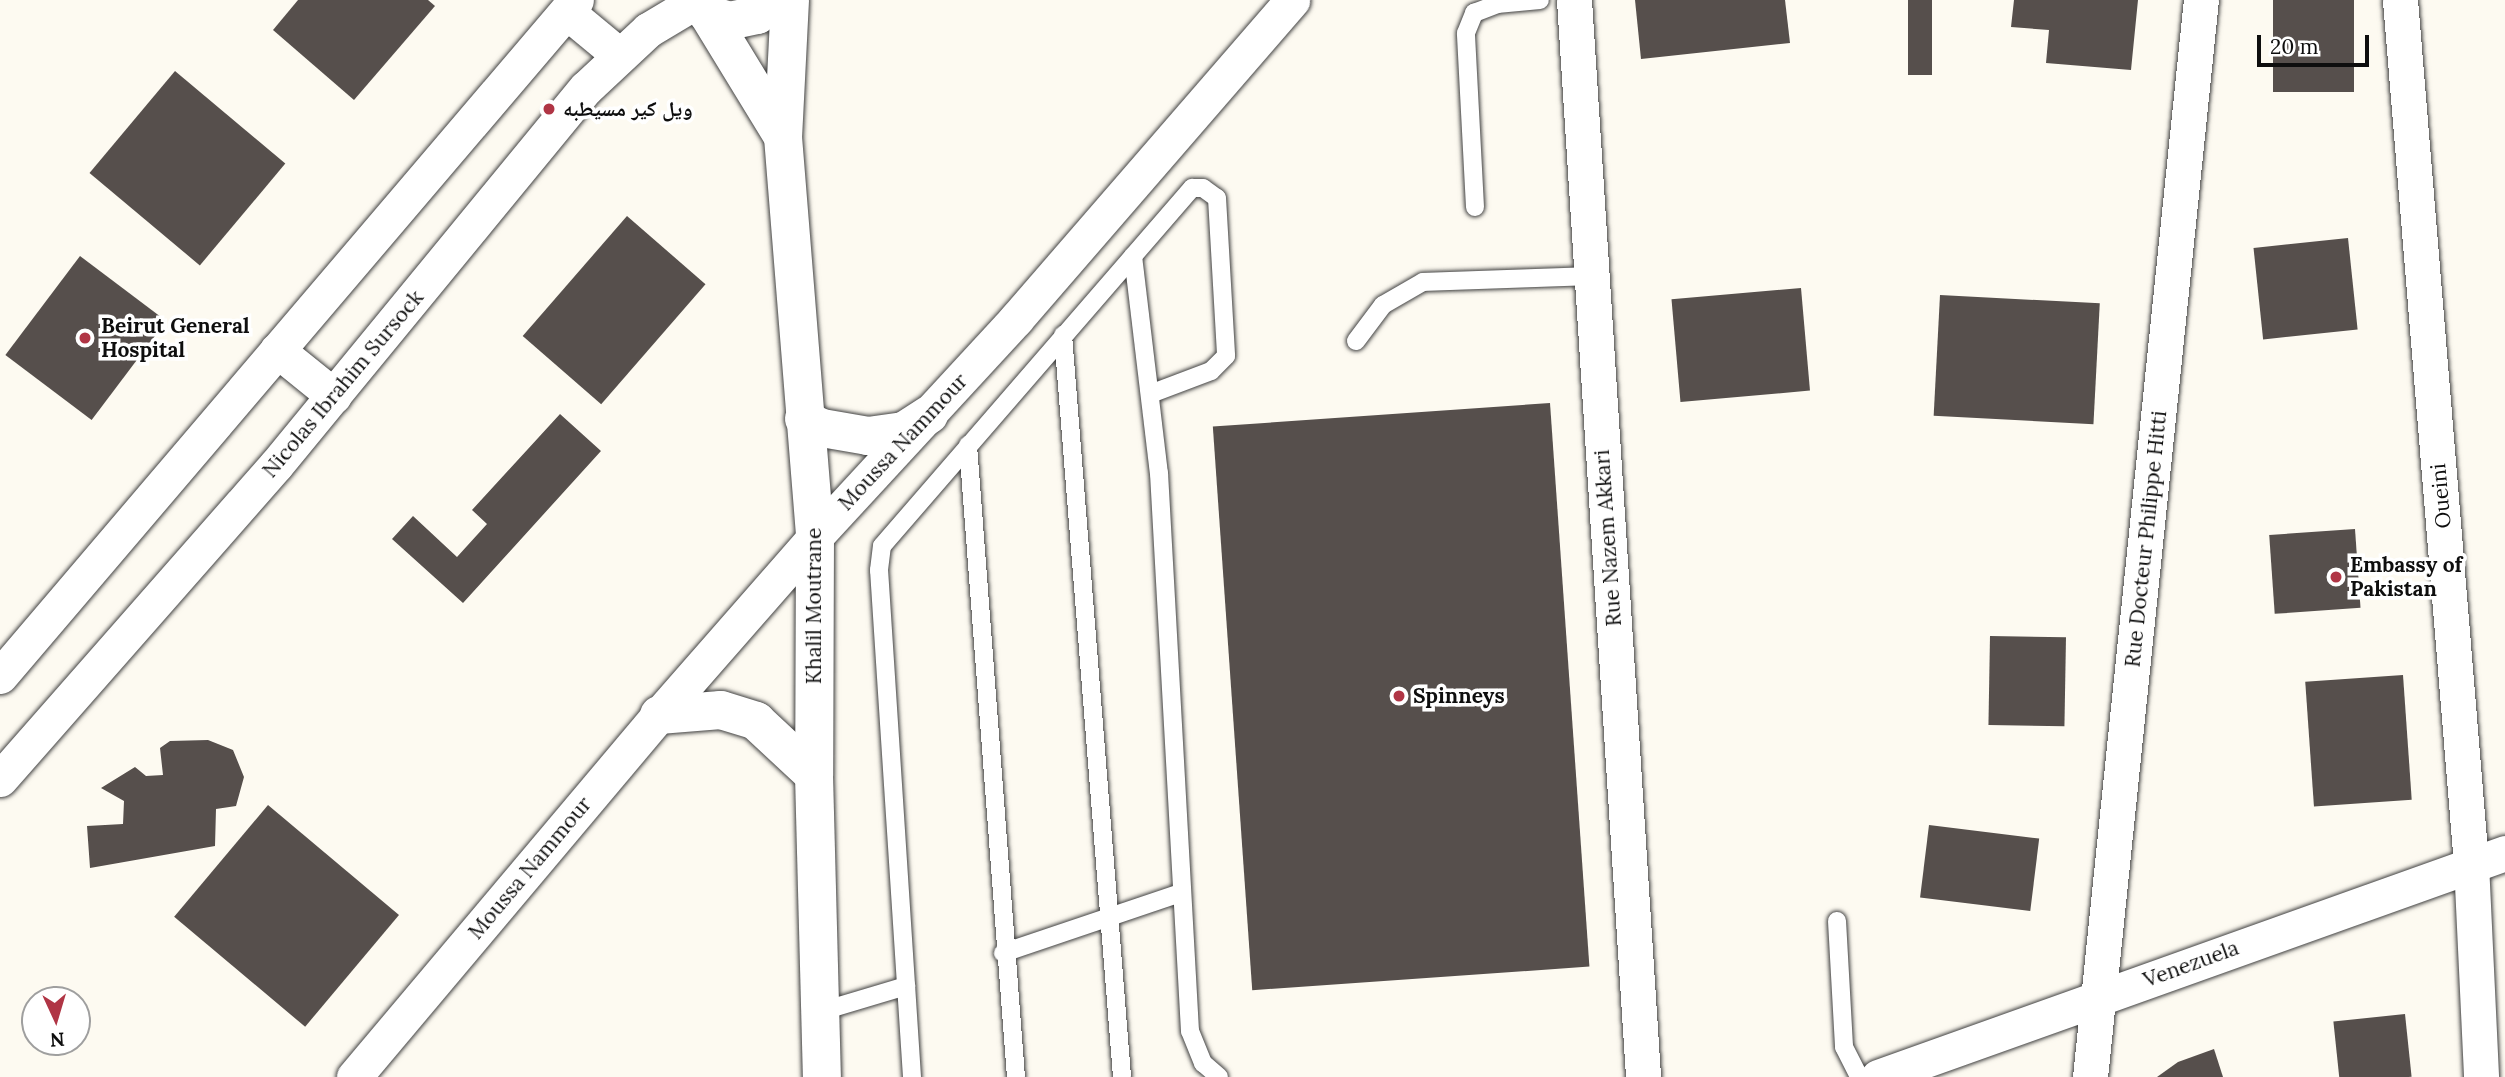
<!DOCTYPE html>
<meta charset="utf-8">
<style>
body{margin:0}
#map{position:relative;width:2505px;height:1077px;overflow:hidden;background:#fdfaf1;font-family:Lora,"Noto Naskh Arabic",serif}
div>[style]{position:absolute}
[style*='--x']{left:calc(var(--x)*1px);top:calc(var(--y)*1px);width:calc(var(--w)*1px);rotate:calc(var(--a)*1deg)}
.building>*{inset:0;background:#564f4c;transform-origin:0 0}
.roads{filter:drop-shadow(0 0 2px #414141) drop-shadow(0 0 2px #414141)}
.service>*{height:18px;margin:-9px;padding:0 9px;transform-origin:9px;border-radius:9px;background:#fff}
.minor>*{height:35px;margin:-17.5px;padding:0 17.5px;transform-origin:17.5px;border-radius:17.5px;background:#fff}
.tertiary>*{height:38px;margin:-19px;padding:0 19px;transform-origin:19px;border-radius:19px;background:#fff}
.dots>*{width:19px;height:19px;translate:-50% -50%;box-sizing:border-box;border:4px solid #fff;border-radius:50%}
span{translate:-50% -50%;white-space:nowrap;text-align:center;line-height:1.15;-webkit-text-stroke:7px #fff;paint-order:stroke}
.poi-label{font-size:21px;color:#0e0e0e;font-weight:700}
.left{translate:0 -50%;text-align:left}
.street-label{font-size:21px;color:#0e0e0e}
.north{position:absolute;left:21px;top:986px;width:70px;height:70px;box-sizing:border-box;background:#fff;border:2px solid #9f9f9f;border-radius:50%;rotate:176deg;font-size:19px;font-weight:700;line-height:28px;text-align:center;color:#0e0e0e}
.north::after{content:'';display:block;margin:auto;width:24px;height:32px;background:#b03545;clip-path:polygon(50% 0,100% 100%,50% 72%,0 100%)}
.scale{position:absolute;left:2257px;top:35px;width:112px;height:32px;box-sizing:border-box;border:4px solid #0e0e0e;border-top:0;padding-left:9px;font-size:21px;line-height:24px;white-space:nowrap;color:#0e0e0e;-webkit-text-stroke:5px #fff;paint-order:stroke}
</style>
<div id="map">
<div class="building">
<i style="clip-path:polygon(298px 0,428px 0,435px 6px,354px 100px,273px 30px)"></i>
<i style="clip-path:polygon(1635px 0,1785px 0,1790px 43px,1641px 59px)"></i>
<i style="left:1908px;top:0;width:24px;height:75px"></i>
<i style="clip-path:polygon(2014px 0,2138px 0,2131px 70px,2046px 63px,2049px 30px,2011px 27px)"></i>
<i style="left:2273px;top:0;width:81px;height:92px"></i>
<i style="left:175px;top:71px;width:144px;height:133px;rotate:40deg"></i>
<i style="left:627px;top:216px;width:104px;height:159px;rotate:41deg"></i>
<i style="left:2348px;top:238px;width:92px;height:95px;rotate:84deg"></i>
<i style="left:80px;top:256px;width:108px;height:124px;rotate:37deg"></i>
<i style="left:1801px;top:288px;width:103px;height:130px;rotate:85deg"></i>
<i style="left:1940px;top:295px;width:160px;height:121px;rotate:3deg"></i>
<i style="left:1550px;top:403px;width:565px;height:338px;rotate:86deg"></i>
<i style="clip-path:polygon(560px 414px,601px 451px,463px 603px,392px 539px,413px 516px,457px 557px,487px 524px,472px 510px)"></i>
<i style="left:2355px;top:529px;width:79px;height:86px;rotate:86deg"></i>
<i style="left:1990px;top:636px;width:76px;height:89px;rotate:1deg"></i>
<i style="left:2403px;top:675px;width:125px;height:98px;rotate:86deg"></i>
<i style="clip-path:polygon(208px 740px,233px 750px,244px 777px,236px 806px,216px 809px,215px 846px,90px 868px,87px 826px,123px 824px,124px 801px,101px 788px,135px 767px,146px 776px,163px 775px,160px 748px,170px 741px)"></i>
<i style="left:268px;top:805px;width:171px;height:146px;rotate:40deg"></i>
<i style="left:1929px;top:825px;width:111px;height:73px;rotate:7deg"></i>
<i style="left:2405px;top:1014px;width:63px;height:72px;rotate:84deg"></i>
<i style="clip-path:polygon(2214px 1049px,2223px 1077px,2157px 1077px,2178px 1062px)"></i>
</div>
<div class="roads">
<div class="service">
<i style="--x:1475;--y:207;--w:174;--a:-93"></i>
<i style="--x:1466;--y:33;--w:22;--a:-68"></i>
<i style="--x:1474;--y:13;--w:25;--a:-21"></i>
<i style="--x:1497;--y:4;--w:43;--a:-5.3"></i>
<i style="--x:1133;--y:256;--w:219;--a:83.2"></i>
<i style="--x:1159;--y:473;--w:559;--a:86.82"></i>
<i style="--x:1190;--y:1031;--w:35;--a:68"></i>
<i style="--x:1203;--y:1063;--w:21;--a:41"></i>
<i style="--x:1063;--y:335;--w:744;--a:85.45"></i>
<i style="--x:1356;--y:341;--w:45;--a:-53.1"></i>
<i style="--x:1383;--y:305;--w:46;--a:-29.9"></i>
<i style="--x:1423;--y:282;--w:168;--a:-2"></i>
<i style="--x:968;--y:445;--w:634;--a:85.66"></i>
<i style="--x:1837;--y:921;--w:126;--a:86.8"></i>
<i style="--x:1844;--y:1047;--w:34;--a:63"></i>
<i style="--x:1003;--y:953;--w:187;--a:-18.7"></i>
<i style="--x:819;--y:1012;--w:91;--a:-16.6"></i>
<i style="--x:912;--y:1077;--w:508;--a:-93.72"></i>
<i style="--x:879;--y:570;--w:24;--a:-83"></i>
<i style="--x:882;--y:546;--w:474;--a:-49.1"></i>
<i style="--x:1192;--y:188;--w:11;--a:0"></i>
<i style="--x:1203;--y:188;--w:17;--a:36"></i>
<i style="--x:1217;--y:198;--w:158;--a:86.7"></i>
<i style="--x:1226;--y:356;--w:21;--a:135"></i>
<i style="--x:1211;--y:371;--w:65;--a:159.3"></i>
</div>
<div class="minor">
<i style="--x:1574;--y:0;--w:1079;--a:86.33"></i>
<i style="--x:2400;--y:0;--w:866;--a:85.3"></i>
<i style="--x:2471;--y:863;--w:214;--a:87.3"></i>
<i style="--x:567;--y:12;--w:67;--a:39.6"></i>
<i style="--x:277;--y:350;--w:73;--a:38.9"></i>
<i style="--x:0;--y:676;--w:888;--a:-49.57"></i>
<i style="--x:0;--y:779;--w:418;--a:-48.7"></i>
<i style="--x:276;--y:465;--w:488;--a:-50.6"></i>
<i style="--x:586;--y:88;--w:85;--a:-43.1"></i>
<i style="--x:648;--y:30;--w:55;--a:-30.8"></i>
<i style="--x:354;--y:1077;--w:473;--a:-49.9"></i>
<i style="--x:659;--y:715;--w:237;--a:-48.8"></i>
<i style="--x:815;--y:537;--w:297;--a:-47.3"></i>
<i style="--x:1016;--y:319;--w:422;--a:-49.1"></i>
<i style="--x:1878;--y:1077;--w:666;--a:-19.66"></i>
<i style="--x:2090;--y:1077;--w:1083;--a:-84.12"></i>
</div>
<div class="tertiary">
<i style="--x:790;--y:0;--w:137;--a:92.9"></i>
<i style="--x:783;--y:137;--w:401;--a:85.4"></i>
<i style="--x:815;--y:537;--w:238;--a:90.2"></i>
<i style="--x:814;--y:775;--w:302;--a:88.5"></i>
<i style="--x:698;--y:4;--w:14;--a:45"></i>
<i style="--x:708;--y:14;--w:22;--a:18"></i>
<i style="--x:729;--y:21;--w:29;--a:-12"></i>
<i style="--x:757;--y:15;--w:22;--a:-43"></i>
<i style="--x:708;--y:14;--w:144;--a:58.6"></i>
<i style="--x:804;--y:419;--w:20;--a:27"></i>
<i style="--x:822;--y:428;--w:47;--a:9.9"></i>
<i style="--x:868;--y:436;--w:36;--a:-8"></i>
<i style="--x:904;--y:431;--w:30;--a:-33"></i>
<i style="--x:659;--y:715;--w:62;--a:-4.6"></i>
<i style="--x:721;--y:710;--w:37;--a:17"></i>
<i style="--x:756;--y:721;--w:79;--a:43"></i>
</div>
</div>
<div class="dots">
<i style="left:549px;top:109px;background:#b03545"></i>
<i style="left:85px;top:338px;background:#b03545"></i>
<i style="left:2336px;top:577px;background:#b03545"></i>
<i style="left:1399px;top:696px;background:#b03545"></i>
</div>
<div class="poi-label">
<span class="left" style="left:563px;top:109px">ويل كير مسيطبه</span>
<span class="left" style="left:101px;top:338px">Beirut General<br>Hospital</span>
<span class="left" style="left:2350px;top:577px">Embassy of<br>Pakistan</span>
<span class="left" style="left:1413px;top:696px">Spinneys</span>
</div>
<div class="street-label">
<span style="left:343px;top:384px;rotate:-50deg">Nicolas Ibrahim Sursock</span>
<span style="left:903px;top:442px;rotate:-47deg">Moussa Nammour</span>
<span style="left:2441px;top:496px;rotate:-95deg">Oueini</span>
<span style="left:1608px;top:538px;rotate:-94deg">Rue Nazem Akkari</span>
<span style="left:2146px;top:539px;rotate:-84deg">Rue Docteur Philippe Hitti</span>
<span style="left:814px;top:606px;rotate:-90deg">Khalil Moutrane</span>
<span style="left:530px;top:868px;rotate:-50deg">Moussa Nammour</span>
<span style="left:2191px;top:964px;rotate:-20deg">Venezuela</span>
</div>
<div class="north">N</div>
<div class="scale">20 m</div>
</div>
